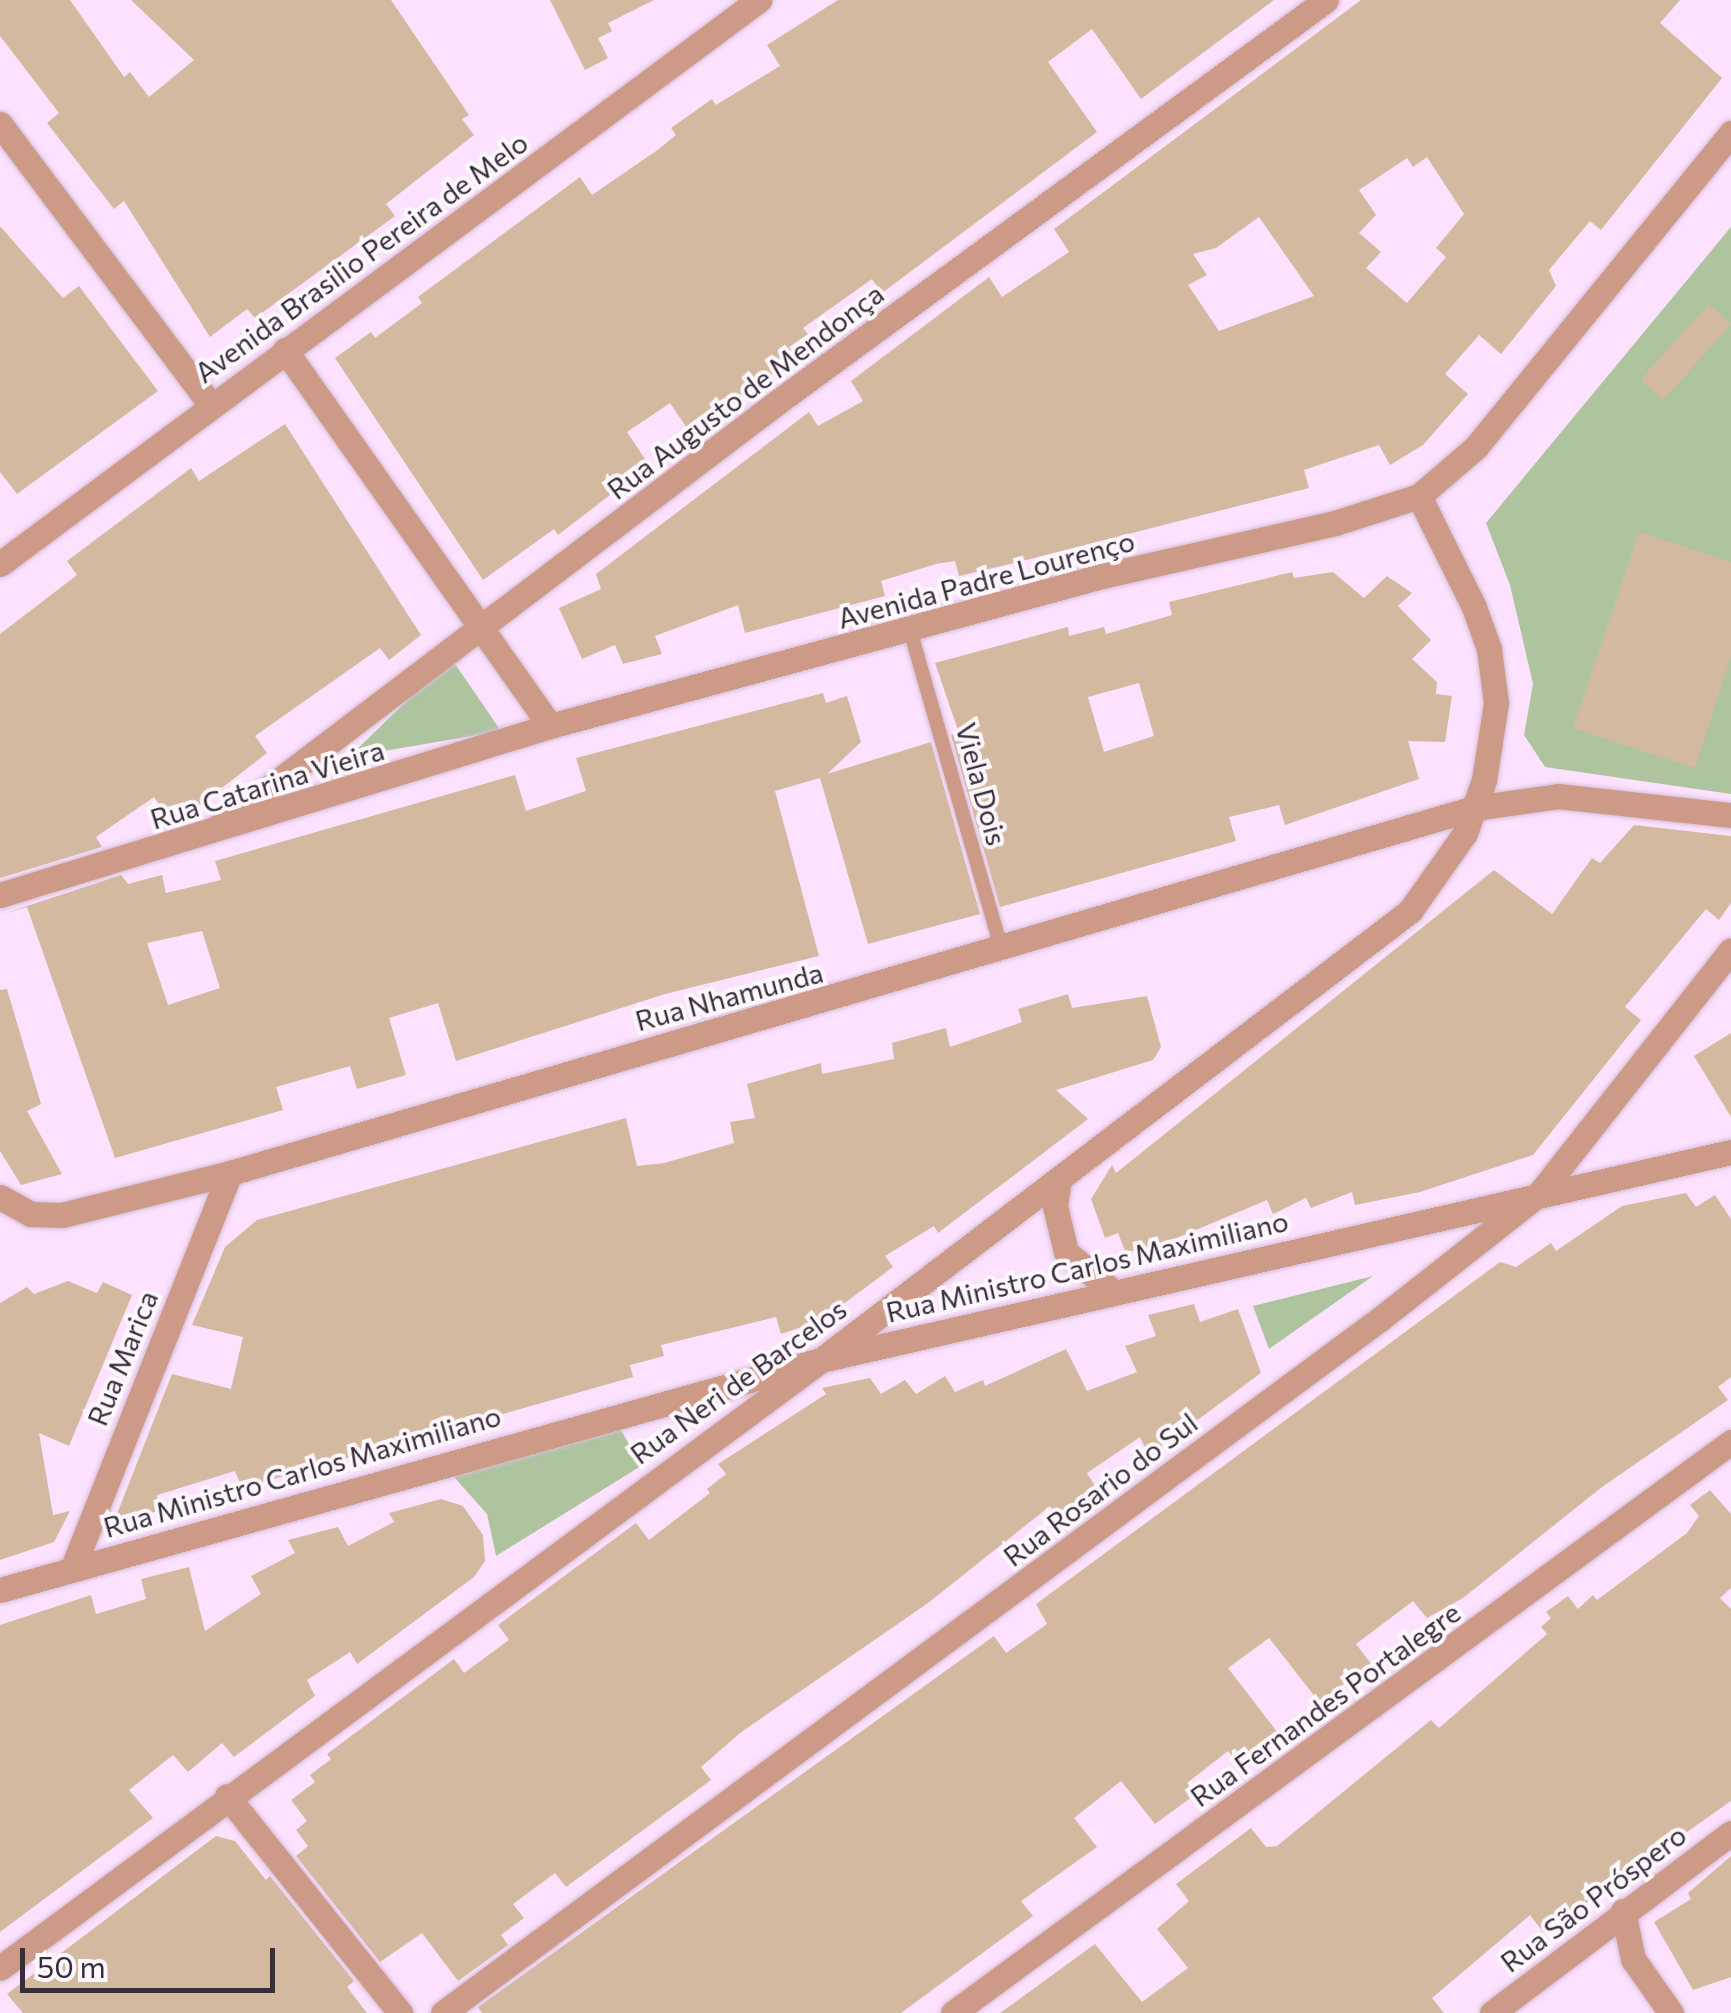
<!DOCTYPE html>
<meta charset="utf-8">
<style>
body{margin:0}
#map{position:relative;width:1731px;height:2013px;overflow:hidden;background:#fce2fe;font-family:Commissioner,sans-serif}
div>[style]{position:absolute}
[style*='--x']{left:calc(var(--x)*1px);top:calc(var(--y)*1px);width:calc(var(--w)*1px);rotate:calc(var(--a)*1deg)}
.green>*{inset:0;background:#adc49f}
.building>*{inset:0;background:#d4b9a1;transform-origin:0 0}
.roads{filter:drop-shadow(0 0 2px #d5bed7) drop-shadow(0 0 2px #d5bed7)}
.lane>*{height:14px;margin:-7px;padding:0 7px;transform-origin:7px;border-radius:7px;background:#cd9a87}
.street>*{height:25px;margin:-12.5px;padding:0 12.5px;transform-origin:12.5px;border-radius:12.5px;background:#cd9a87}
span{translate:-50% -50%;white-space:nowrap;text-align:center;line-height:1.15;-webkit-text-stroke:8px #fcf7fd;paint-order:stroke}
.street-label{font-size:28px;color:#382e39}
.scale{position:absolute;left:20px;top:1948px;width:255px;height:45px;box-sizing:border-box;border:5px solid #382e39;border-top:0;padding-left:12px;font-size:30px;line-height:35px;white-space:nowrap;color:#382e39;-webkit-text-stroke:8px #fcf7fd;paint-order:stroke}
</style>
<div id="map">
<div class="green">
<i style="clip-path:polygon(1731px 227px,1731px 794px,1545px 767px,1524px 735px,1533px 684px,1510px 585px,1486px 523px)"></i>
<i style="clip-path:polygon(451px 658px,501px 731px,349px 757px)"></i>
<i style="clip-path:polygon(1373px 1276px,1269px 1349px,1253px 1306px)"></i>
<i style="clip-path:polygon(615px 1419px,641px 1466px,496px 1556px,487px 1514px,454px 1477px)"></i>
</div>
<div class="building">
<i style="clip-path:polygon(0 0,70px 0,124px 77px,130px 72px,149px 97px,194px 60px,131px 0,391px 0,469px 115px,462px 119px,474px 135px,386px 204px,395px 216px,255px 318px,247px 309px,210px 337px,124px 201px,114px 209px,47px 123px,59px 113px,0 36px)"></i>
<i style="clip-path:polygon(550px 0,654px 0,608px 23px,612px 31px,598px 38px,608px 58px,585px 70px)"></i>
<i style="clip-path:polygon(838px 0,1274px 0,1141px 99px,1092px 29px,1048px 62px,1097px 132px,882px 293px,872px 279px,803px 328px,808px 334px,789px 347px,796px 357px,691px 434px,670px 403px,627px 432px,649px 465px,558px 535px,554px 529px,483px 580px,335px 358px,371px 332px,375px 338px,422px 303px,418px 297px,580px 177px,592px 195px,659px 149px,676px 135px,671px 128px,712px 99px,716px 105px,780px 66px,767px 45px)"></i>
<i style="clip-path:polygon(evenodd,1361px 0,1680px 0,1660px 23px,1722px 78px,1601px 230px,1590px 221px,1549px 270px,1556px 286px,1501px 354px,1479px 335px,1445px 374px,1468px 394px,1423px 445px,1390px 465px,1379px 445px,1304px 470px,1309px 488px,1026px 560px,959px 576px,955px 561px,936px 564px,881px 581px,885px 596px,745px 633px,738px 605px,655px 636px,662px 654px,623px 664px,615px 645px,582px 659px,559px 608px,601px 589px,596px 574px,809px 412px,818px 426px,863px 401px,851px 381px,989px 277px,1002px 297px,1069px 252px,1054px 229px,1361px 0,1427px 157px,1464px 214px,1436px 248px,1446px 257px,1407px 303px,1366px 268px,1381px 252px,1359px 233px,1376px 215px,1359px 190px,1407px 158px,1413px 167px,1427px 157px,1361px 0,1259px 217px,1314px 296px,1219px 331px,1188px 285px,1207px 275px,1193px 254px,1216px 248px,1259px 217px)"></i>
<i style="clip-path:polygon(0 226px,63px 298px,79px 286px,158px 391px,17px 494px,0 472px)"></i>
<i style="left:1709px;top:304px;width:30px;height:102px;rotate:42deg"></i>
<i style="clip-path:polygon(285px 424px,421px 635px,389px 660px,380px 648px,255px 736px,267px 753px,188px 814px,170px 819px,154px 797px,96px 837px,102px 847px,0 878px,0 634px,77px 575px,67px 561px,191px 468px,199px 481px)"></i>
<i style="clip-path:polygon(1639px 532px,1731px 562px,1731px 655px,1695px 768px,1573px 728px)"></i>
<i style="clip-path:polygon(evenodd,1292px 572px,1294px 578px,1333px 572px,1364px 598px,1387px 576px,1412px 593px,1398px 606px,1431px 640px,1412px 659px,1437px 682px,1436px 694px,1452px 696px,1445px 742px,1408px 741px,1419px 779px,1285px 825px,1279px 805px,1229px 817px,1236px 841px,1000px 907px,951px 735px,959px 733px,935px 663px,1068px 627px,1069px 636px,1104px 627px,1106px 634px,1172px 615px,1169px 602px,1292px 572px,1139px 683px,1154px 736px,1104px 752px,1088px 697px,1139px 683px)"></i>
<i style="clip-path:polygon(evenodd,823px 693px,826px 703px,847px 696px,861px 742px,827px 774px,931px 742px,980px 914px,868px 944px,820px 778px,775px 791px,819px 956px,665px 994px,456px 1061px,438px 1003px,389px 1018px,406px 1075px,357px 1089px,350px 1066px,276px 1087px,283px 1110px,115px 1158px,27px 907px,0 915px,121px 875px,128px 884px,162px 875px,166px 893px,221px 880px,215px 861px,515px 775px,526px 811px,586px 791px,576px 758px,823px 693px,202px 931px,220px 988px,168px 1005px,147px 943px,202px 931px)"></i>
<i style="clip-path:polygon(1634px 825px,1731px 836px,1731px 903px,1719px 920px,1706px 909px,1625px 1007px,1641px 1020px,1533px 1155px,1420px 1192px,1355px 1205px,1352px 1192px,1311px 1208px,1306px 1198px,1273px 1214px,1267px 1200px,1146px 1251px,1125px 1251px,1118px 1233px,1105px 1238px,1091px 1199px,1112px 1165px,1116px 1173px,1494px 870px,1552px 914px,1592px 858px,1600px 863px)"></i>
<i style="clip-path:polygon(7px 989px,41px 1104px,27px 1111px,62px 1174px,21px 1185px,0 1151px,0 990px)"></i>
<i style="clip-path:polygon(1068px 994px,1072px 1008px,1147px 996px,1161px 1047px,1153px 1060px,1056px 1090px,1088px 1119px,938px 1233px,934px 1226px,885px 1256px,893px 1267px,822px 1320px,781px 1334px,776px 1317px,661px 1345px,664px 1356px,630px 1365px,633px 1377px,242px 1488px,235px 1471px,157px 1495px,158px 1511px,113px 1524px,172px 1374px,231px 1389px,243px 1337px,192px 1325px,225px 1247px,257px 1220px,626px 1118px,637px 1166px,664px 1163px,734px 1143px,730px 1122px,755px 1118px,747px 1084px,821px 1063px,822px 1074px,894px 1059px,892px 1043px,946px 1028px,950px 1047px,1022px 1022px,1018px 1009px)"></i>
<i style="clip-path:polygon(1731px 1033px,1731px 1117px,1694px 1056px)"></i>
<i style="clip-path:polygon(1686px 1193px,1696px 1207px,1715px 1195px,1731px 1219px,1731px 1377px,1718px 1387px,1728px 1400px,1602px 1487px,1463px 1598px,1427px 1618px,1413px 1601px,1356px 1644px,1372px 1665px,1320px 1703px,1269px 1638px,1228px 1668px,1278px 1733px,1238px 1763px,1228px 1751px,1187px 1783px,1196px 1794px,1155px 1824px,1121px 1781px,1074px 1818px,1097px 1847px,1021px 1901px,1033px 1916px,901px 2013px,482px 2013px,478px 2007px,994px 1636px,1006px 1653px,1047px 1624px,1036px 1604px,1500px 1262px,1516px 1267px,1551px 1243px,1556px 1251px,1622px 1206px)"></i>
<i style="clip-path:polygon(68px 1281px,97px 1293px,103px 1282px,132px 1295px,69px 1446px,39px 1433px,53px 1515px,70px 1511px,54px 1542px,0 1560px,0 1303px,27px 1287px,34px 1294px)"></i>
<i style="clip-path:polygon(1194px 1304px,1200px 1322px,1238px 1309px,1261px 1373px,1149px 1456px,1140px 1437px,1087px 1473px,1099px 1493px,1060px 1521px,1050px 1506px,928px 1603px,740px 1733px,701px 1767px,711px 1780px,566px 1887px,555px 1873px,513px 1904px,524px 1918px,501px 1935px,508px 1945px,458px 1981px,422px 1933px,380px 1962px,296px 1856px,308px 1846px,296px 1830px,307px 1821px,291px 1800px,315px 1782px,310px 1775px,331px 1759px,327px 1754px,454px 1659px,464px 1673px,509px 1640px,498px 1625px,636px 1523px,649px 1540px,710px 1493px,707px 1489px,726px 1474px,718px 1464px,826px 1394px,822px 1388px,870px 1378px,881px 1394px,905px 1380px,916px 1394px,945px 1376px,955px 1392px,983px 1380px,985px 1386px,1066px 1349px,1087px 1391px,1137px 1372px,1125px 1346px,1156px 1336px,1148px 1315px)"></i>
<i style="clip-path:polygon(1710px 1490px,1731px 1514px,1731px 1588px,1720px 1598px,1731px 1609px,1731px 1801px,1544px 1933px,1530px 1915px,1432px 1998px,1444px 2013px,1000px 2013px,1095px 1944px,1142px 2002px,1188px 1968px,1157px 1929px,1189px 1901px,1176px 1884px,1251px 1828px,1266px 1847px,1277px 1846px,1431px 1720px,1439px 1728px,1547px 1634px,1541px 1627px,1551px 1618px,1546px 1612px,1568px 1596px,1578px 1609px,1593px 1595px,1597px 1600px,1687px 1533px,1699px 1516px,1690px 1505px)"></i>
<i style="clip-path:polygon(441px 1499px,463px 1506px,483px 1535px,485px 1561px,474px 1577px,357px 1664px,350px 1652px,307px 1680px,315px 1696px,234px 1757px,222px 1743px,188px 1772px,173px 1755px,129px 1790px,153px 1818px,0 1932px,0 1625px,91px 1595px,96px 1614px,146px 1599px,141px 1579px,189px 1567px,205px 1631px,261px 1594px,251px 1576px,295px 1553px,288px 1540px,338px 1527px,348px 1546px,394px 1522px,389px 1513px)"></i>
<i style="clip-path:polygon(216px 1836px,235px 1841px,266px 1880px,270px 1876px,354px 1981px,347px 1987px,367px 2013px,23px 2013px,7px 1994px)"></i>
<i style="clip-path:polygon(1731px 1856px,1731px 1977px,1693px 1990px,1654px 1922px,1691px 1899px,1688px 1893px)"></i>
</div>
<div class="roads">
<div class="lane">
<i style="--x:910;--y:630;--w:334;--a:74"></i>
</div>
<div class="street">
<i style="--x:0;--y:124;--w:351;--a:53.1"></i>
<i style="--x:285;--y:350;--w:460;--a:54.8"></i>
<i style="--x:0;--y:564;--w:946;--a:-36.62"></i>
<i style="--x:220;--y:825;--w:702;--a:-37.18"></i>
<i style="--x:779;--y:401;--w:678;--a:-36.24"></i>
<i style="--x:0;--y:895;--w:575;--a:-17.08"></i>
<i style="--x:550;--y:726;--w:572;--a:-15.2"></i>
<i style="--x:1102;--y:576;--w:239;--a:-12.8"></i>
<i style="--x:1335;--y:523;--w:88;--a:-17.8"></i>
<i style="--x:1419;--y:496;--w:75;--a:-40.7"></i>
<i style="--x:1476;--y:447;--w:405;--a:-50.9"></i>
<i style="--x:1059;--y:1180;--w:26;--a:99"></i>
<i style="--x:1055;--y:1206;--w:47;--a:76.6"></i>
<i style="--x:1066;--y:1252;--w:57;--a:40.1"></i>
<i style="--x:0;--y:1197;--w:35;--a:29"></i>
<i style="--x:31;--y:1214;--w:31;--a:2"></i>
<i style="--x:62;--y:1215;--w:173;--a:-14"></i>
<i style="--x:230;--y:1173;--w:1296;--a:-16.35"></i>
<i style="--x:1474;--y:808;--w:85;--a:-8.1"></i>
<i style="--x:1558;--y:796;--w:174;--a:6.3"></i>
<i style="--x:73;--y:1567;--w:424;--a:-68.3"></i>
<i style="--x:0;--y:1590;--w:853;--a:-15.65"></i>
<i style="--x:821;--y:1360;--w:933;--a:-12.88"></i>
<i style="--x:227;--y:1796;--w:278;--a:51.4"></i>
<i style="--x:1623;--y:1911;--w:49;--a:78.2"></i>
<i style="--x:1633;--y:1959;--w:66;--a:54.9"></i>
<i style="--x:0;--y:1968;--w:1022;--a:-36.52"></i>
<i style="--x:821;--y:1360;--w:741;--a:-37.32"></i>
<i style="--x:1410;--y:911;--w:95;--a:-54.8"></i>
<i style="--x:1465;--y:833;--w:56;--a:-70.3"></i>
<i style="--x:1484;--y:780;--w:78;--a:-81.1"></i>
<i style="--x:1496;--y:703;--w:54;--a:-97.4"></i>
<i style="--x:1489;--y:649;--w:45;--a:-109.7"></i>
<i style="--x:1474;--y:607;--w:124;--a:-116.4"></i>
<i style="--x:443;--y:2013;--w:1166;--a:-36.53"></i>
<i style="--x:1380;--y:1319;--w:202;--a:-38.2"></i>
<i style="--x:1539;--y:1194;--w:310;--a:-51.8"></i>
<i style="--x:953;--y:2013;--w:965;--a:-36.28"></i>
<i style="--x:1492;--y:2013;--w:299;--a:-37"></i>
</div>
</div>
<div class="street-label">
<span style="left:361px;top:257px;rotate:-36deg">Avenida Brasilio Pereira de Melo</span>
<span style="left:745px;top:391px;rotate:-37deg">Rua Augusto de Mendonça</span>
<span style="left:986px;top:579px;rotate:-15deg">Avenida Padre Lourenço</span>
<span style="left:267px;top:784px;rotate:-17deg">Rua Catarina Vieira</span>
<span style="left:982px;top:784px;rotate:75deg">Viela Dois</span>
<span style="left:729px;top:996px;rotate:-15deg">Rua Nhamunda</span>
<span style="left:1087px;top:1266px;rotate:-13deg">Rua Ministro Carlos Maximiliano</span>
<span style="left:122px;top:1358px;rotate:-68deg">Rua Marica</span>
<span style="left:738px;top:1381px;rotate:-36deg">Rua Neri de Barcelos</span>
<span style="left:302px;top:1471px;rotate:-16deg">Rua Ministro Carlos Maximiliano</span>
<span style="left:1100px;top:1489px;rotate:-37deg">Rua Rosario do Sul</span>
<span style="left:1325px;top:1704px;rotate:-36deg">Rua Fernandes Portalegre</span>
<span style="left:1593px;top:1898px;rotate:-37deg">Rua São Próspero</span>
</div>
<div class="scale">50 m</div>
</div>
